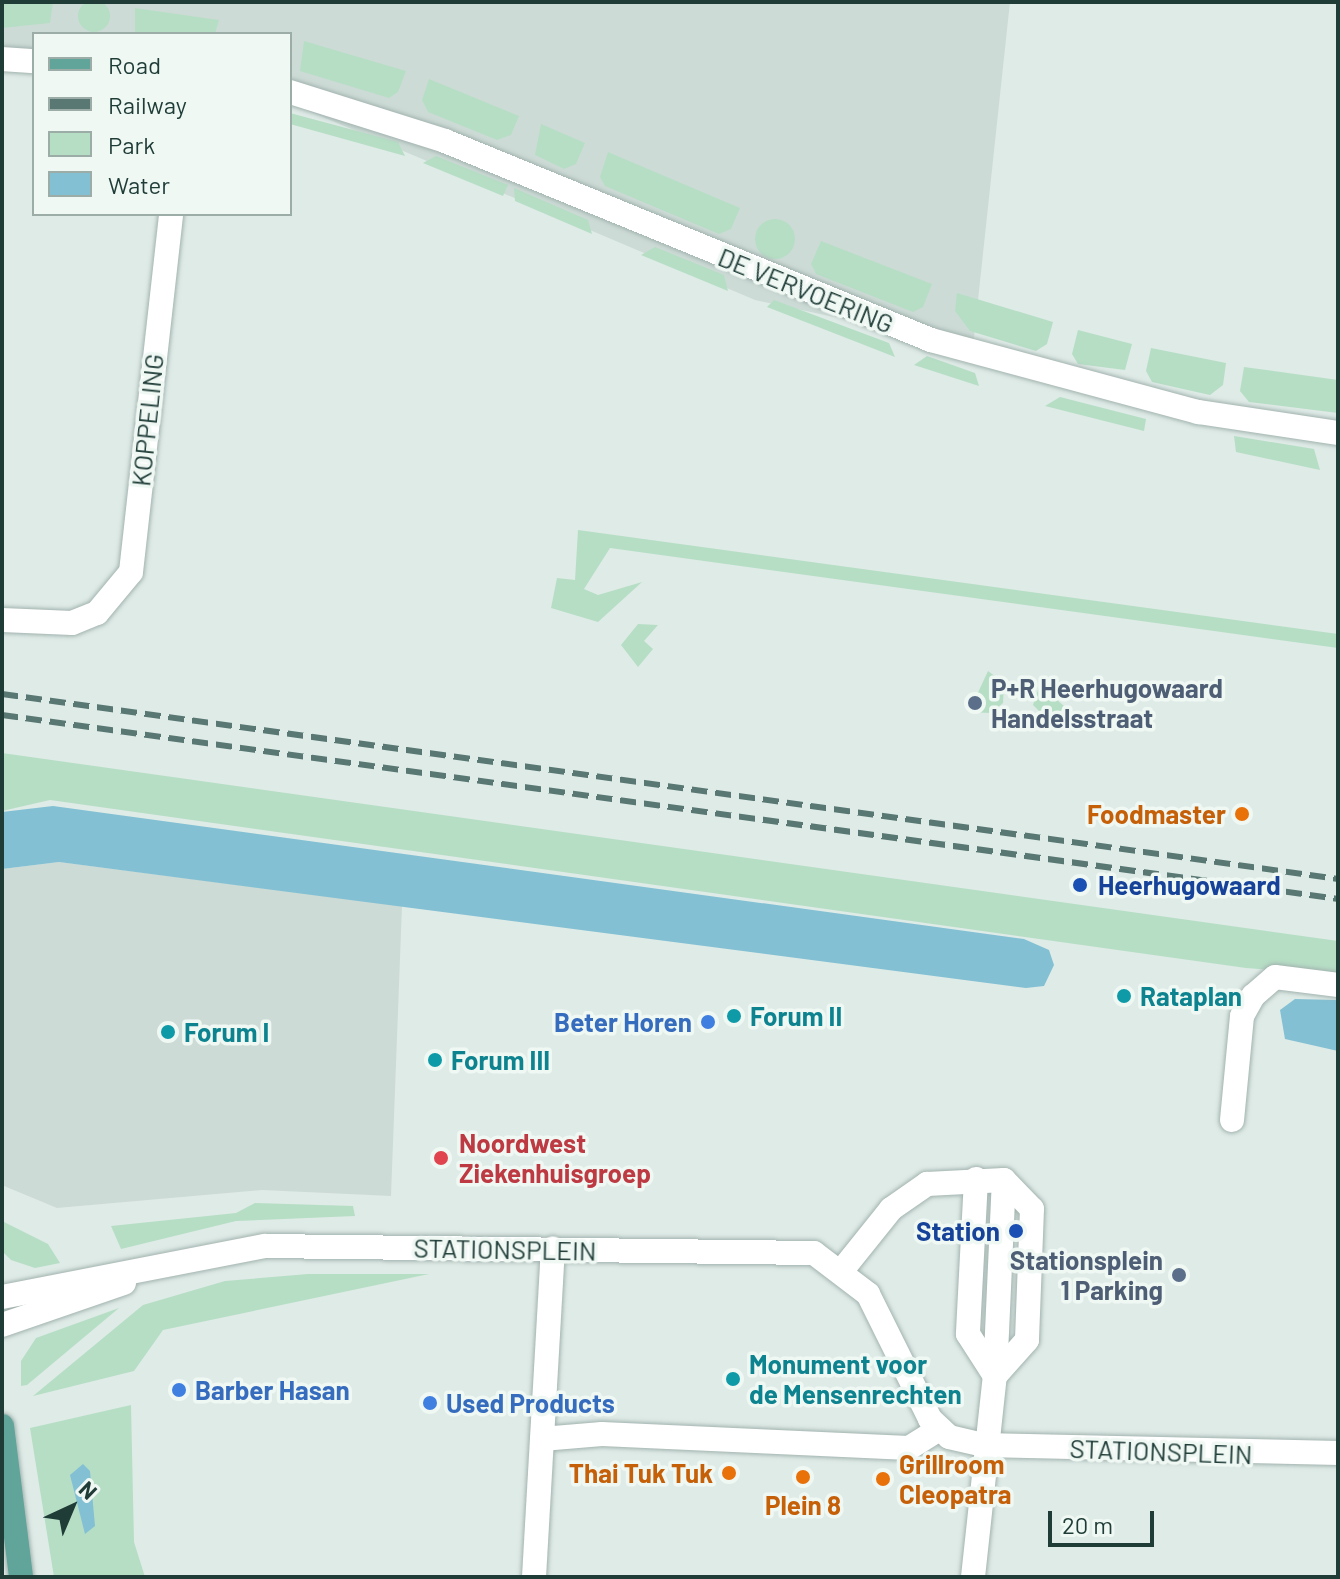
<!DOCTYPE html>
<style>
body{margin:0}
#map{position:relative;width:1340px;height:1579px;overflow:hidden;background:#dfebe7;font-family:Barlow,sans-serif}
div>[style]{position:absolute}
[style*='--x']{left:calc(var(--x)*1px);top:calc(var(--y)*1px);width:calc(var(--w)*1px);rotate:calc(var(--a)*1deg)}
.built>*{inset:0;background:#cddbd6}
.green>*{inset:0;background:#b6dec5}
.round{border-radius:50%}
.water>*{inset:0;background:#83c0d4}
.roads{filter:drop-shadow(0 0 2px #a2b3af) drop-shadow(0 0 2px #a2b3af)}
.minor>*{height:24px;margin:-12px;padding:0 12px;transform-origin:12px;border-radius:12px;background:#fff}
.major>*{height:24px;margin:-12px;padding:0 12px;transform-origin:12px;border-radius:12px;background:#61a499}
.rail>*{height:6px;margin-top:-3px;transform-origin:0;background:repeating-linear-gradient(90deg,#597873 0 16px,transparent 0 24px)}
.dots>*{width:22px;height:22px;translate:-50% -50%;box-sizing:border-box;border:4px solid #f0f8f4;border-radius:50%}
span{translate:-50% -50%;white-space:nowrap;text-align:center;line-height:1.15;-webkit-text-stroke:7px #f0f8f4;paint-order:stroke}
.street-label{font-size:26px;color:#1f3c37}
.service-label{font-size:26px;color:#4e5e75;font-weight:700}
.left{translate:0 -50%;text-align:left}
.right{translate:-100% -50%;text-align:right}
.food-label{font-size:26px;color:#c56008;font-weight:700}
.transit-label{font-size:26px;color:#164399;font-weight:700}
.culture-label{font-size:26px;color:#0d838f;font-weight:700}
.shop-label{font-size:26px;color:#366cbe;font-weight:700}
.health-label{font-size:26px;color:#be3a42;font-weight:700}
.frame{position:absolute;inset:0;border:4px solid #1f3c37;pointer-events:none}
.legend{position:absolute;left:32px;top:32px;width:260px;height:184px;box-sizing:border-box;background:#f0f8f4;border:2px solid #9cada8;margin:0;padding:10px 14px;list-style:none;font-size:24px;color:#1f3c37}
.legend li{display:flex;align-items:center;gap:16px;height:40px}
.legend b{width:40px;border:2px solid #9cada8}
.north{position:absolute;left:32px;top:1467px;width:80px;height:80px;-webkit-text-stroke:6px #f0f8f4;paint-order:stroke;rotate:44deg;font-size:22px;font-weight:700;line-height:32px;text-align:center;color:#1f3c37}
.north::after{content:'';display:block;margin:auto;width:28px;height:36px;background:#1f3c37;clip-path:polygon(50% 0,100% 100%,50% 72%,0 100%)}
.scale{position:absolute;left:1048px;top:1511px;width:106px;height:36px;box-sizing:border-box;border:4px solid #1f3c37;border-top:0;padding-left:10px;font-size:24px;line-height:28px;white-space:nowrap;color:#1f3c37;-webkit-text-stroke:6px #f0f8f4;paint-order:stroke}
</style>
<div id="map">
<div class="built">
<i style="clip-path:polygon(2px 2px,1010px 2px,973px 347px,755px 300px,290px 103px,290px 34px,34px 34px,34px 64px,2px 64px)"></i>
<i style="clip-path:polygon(59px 862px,402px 906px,391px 1196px,262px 1190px,57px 1208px,4px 1186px,2px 869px)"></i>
</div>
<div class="green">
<i class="round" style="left:78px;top:0;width:32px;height:32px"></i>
<i style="clip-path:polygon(2px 2px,53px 2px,50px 23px,2px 28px)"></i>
<i style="clip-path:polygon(135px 8px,219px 20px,215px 34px,135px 34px)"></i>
<i style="clip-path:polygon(304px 41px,406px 71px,398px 92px,389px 98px,300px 71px)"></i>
<i style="clip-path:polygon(429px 79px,519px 116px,511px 135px,497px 140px,428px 112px,422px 100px)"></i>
<i style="clip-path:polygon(290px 113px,398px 142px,405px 156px,290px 124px)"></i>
<i style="clip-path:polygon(541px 124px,585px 143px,576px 164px,564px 169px,535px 155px)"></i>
<i style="clip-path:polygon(608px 152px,740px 208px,731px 229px,719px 234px,605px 186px,600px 177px)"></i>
<i style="clip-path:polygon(436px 156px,508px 185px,503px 196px,423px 163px)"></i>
<i style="clip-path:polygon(514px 188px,588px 220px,592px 234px,515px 201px)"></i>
<i class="round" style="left:755px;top:219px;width:40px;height:40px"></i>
<i style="clip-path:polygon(821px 241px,932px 284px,923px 307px,913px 312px,816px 274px,811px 264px)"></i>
<i style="clip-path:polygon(655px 247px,724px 275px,728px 291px,641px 255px)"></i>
<i style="clip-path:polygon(957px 293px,1053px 322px,1047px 344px,1036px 351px,970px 331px,955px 311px)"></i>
<i style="clip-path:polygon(774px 300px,889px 343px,895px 357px,767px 307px)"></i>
<i style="clip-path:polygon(1078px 330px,1132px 344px,1125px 370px,1078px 364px,1072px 354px)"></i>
<i style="clip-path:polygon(1151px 348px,1226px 363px,1223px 385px,1210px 395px,1152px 382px,1146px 371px)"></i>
<i style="clip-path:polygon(927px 356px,975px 373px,979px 386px,914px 365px)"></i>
<i style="clip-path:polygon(1244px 367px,1338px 380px,1338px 413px,1249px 402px,1240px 391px)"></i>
<i style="clip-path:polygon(1060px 397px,1146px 419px,1144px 431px,1045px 406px)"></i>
<i style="clip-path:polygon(1234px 436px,1314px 449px,1320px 470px,1236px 452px)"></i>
<i style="clip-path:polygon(578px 530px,1338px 634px,1338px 648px,610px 548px,584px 589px,598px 595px,642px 582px,598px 622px,551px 608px,557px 578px,575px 580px)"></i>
<i style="clip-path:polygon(638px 624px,658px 625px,644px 641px,653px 649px,638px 667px,621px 645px)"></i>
<i style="clip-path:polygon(988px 671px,1004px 683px,1003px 703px,991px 713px,969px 712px)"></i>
<i style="clip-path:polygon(1051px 681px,1069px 682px,1056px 699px,1064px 706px,1052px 724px,1033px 705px,1039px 687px)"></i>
<i style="clip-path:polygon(2px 753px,1338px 941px,1338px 975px,1246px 968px,50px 800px,2px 811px)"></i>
<i style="clip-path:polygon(255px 1203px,353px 1206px,355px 1216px,236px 1221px,121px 1249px,111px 1226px,236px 1213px)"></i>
<i style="clip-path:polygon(2px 1221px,48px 1244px,60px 1263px,35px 1268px,11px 1260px,2px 1251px)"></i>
<i style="clip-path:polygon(308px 1274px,429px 1274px,163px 1330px,134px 1371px,33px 1396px,143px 1305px,225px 1281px)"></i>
<i style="clip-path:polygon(119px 1308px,27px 1385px,21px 1386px,21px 1361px,36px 1338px)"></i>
<i style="clip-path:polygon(131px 1405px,134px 1542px,145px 1577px,54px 1577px,30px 1428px)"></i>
</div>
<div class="water">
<i style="clip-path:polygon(53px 806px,1024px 939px,1049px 950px,1054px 965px,1044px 986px,1026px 988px,59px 862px,2px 869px,2px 812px)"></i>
<i style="clip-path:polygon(1295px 999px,1338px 1000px,1338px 1051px,1285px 1039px,1280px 1010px)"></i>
<i style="clip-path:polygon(83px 1464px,90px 1471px,95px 1526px,85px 1534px,70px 1475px)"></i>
</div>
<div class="roads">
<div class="minor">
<i style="--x:2;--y:59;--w:32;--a:4"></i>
<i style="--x:290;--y:92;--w:163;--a:17.5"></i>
<i style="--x:445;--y:141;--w:525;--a:22.27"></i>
<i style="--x:931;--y:340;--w:277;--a:15.1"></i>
<i style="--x:1198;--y:412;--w:142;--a:8.5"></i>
<i style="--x:2;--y:620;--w:70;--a:2.5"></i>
<i style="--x:72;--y:623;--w:27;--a:-22"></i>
<i style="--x:97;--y:613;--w:53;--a:-50.3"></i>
<i style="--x:131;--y:572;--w:360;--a:-83.6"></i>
<i style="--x:1232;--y:1120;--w:104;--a:-84.5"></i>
<i style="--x:1242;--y:1016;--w:23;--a:-61"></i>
<i style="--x:1253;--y:996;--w:29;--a:-41"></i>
<i style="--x:1275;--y:977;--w:64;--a:7.2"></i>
<i style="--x:976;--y:1179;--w:155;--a:93"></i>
<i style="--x:968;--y:1334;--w:50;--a:57.3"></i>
<i style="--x:843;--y:1269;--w:77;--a:-51.3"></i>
<i style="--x:891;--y:1209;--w:44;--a:-34.8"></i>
<i style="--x:927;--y:1184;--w:77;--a:-3"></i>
<i style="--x:1004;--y:1180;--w:40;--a:46"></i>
<i style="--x:1032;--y:1209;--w:131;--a:92.2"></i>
<i style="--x:1027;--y:1340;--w:48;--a:131.6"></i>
<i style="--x:2;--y:1297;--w:268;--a:-11"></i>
<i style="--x:265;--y:1246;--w:549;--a:0.73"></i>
<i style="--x:814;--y:1253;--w:68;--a:37.2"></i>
<i style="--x:868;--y:1294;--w:140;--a:63.6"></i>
<i style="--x:930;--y:1419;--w:26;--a:43"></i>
<i style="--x:949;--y:1437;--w:36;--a:13"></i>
<i style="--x:984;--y:1445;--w:354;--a:1.3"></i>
<i style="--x:2;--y:1325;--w:129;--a:-19"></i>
<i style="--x:542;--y:1439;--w:60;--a:-4.8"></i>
<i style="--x:602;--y:1434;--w:307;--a:2.6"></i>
<i style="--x:909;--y:1448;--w:36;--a:-32"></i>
<i style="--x:534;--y:1577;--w:329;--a:-86.7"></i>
<i style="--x:973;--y:1577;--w:202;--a:-83.8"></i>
<i style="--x:995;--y:1376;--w:196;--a:-87.4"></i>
</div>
<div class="major">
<i style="--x:2;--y:1426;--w:152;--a:82.8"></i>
</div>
</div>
<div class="rail">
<i style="--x:2;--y:694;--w:1349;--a:7.88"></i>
<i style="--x:2;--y:715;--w:1349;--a:7.84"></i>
</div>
<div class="dots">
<i style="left:975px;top:703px;background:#5c6f8a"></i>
<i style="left:1242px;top:814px;background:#e8710a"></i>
<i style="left:1080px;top:885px;background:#1a4fb4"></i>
<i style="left:1124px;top:996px;background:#0f9aa8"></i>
<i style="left:734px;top:1016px;background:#0f9aa8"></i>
<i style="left:708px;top:1022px;background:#3f7fe0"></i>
<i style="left:168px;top:1032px;background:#0f9aa8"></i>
<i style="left:435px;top:1060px;background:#0f9aa8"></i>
<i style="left:441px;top:1158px;background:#e0444e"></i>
<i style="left:1016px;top:1231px;background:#1a4fb4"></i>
<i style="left:1179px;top:1275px;background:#5c6f8a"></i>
<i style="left:733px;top:1379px;background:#0f9aa8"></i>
<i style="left:179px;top:1390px;background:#3f7fe0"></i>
<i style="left:430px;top:1403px;background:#3f7fe0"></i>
<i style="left:729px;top:1473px;background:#e8710a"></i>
<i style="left:803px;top:1477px;background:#e8710a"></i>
<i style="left:883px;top:1479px;background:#e8710a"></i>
</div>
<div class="street-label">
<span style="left:806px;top:290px;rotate:22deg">DE VERVOERING</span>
<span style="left:147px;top:420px;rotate:-84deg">KOPPELING</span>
<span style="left:505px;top:1249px;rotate:1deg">STATIONSPLEIN</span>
<span style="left:1161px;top:1451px;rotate:2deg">STATIONSPLEIN</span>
</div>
<div class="service-label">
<span class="left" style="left:991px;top:703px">P+R Heerhugowaard<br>Handelsstraat</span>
<span class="right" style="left:1163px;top:1275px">Stationsplein<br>1 Parking</span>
</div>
<div class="food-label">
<span class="right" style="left:1226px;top:814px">Foodmaster</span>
<span class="left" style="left:899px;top:1479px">Grillroom<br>Cleopatra</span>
<span class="right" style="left:713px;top:1473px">Thai Tuk Tuk</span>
<span style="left:803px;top:1505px">Plein 8</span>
</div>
<div class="transit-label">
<span class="left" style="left:1098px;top:885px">Heerhugowaard</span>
<span class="right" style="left:1000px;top:1231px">Station</span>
</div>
<div class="culture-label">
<span class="left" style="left:1140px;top:996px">Rataplan</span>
<span class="left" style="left:750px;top:1016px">Forum II</span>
<span class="left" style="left:184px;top:1032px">Forum I</span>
<span class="left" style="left:451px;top:1060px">Forum III</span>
<span class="left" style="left:749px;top:1379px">Monument voor<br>de Mensenrechten</span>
</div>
<div class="shop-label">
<span class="right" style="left:692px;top:1022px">Beter Horen</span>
<span class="left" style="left:195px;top:1390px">Barber Hasan</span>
<span class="left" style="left:446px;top:1403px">Used Products</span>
</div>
<div class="health-label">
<span class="left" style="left:459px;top:1158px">Noordwest<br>Ziekenhuisgroep</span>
</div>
<div class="frame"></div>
<ul class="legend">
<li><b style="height:10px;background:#61a499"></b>Road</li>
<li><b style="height:10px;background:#597873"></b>Railway</li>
<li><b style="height:22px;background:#b6dec5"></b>Park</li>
<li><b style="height:22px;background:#83c0d4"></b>Water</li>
</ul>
<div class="north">N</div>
<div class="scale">20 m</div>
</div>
